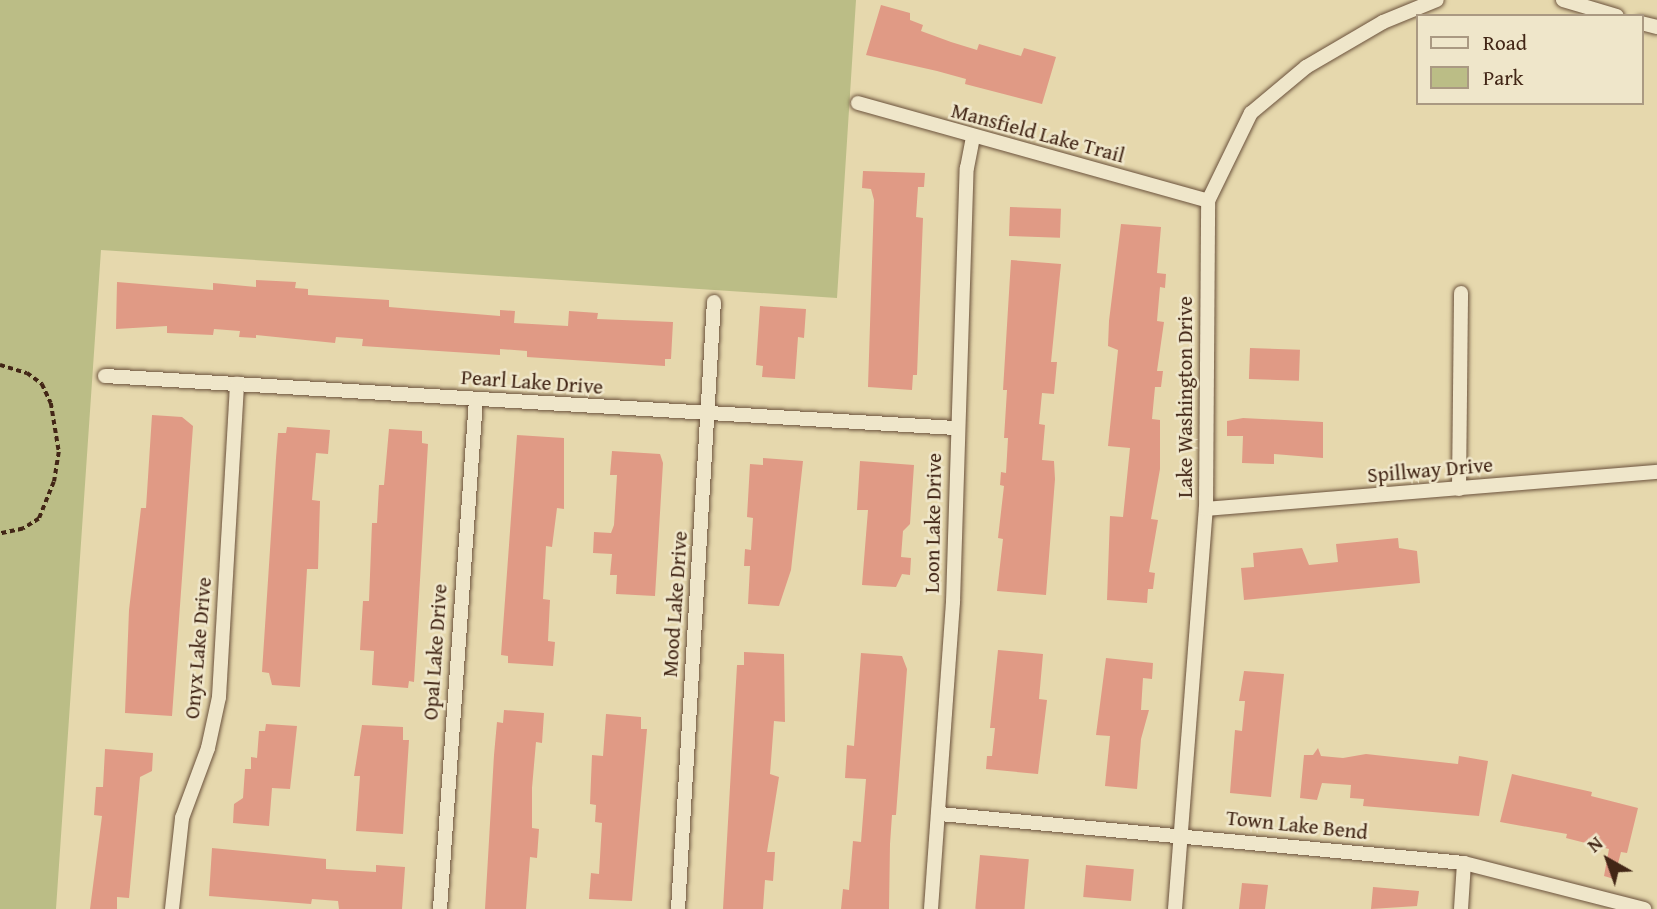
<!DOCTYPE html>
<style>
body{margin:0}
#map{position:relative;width:1657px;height:909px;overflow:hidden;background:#e6d8ad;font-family:"Gentium Book Plus",serif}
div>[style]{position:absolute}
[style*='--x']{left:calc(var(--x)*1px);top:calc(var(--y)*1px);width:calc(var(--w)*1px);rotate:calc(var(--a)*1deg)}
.green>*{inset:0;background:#bbbd86}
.building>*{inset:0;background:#e09a85;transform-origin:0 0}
.path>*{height:3.5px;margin-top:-1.75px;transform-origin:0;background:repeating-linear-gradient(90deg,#422616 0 5px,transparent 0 8.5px)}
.roads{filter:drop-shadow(0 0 2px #6b523c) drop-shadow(0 0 2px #6b523c)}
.minor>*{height:14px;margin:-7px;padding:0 7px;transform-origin:7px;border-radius:7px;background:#efe6ca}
span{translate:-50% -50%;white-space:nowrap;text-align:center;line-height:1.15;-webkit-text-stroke:5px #efe6ca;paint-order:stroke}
.street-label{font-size:21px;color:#422616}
.legend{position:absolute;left:1416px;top:14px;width:228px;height:91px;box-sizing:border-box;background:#efe6ca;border:2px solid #aa9982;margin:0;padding:9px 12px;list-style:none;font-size:21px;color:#422616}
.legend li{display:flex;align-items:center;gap:14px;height:35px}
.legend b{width:35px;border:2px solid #aa9982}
.north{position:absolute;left:1573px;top:825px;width:70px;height:70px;-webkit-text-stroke:5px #efe6ca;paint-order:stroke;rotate:320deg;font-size:19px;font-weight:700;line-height:28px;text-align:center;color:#422616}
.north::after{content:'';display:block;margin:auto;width:24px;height:32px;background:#422616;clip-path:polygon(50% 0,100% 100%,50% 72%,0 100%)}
</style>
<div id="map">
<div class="green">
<i style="clip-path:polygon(0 0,856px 0,837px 298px,101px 250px,56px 909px,0 909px)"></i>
</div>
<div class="building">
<i style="clip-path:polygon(881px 5px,910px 13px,910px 20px,923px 25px,921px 31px,951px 42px,977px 50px,979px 44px,1021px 56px,1024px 48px,1056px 57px,1042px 104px,965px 84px,966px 79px,937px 71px,866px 55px)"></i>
<i style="clip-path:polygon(863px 171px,925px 173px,924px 187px,918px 187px,916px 217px,923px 218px,917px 375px,913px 375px,912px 390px,868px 387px,874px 200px,871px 189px,862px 188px)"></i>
<i style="left:1010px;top:207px;width:51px;height:29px;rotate:2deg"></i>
<i style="clip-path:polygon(1121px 224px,1161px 227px,1157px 273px,1166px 274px,1165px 288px,1160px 287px,1157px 321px,1164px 322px,1157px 371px,1163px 371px,1161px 387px,1155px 387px,1152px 419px,1160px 420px,1160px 469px,1151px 519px,1158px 520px,1149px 572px,1155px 573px,1153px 589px,1148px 589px,1147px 603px,1107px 600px,1110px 516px,1123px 517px,1130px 448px,1108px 446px,1118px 350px,1108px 346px,1109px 321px)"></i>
<i style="clip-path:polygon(1011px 260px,1061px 264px,1051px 362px,1057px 362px,1054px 394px,1042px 393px,1039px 424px,1045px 425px,1042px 460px,1054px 461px,1055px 479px,1046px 595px,997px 591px,1003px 539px,998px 538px,1004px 486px,1000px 485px,1001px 472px,1006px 473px,1008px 438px,1004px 438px,1007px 390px,1003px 390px)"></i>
<i style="clip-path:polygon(256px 280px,296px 282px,295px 288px,308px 289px,308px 295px,389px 300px,389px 307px,500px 316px,500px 310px,515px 311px,514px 323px,568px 326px,569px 311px,598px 313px,597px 319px,673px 322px,671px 359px,665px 359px,665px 366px,527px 357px,527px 351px,500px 349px,500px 355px,362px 346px,363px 339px,336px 337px,335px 343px,256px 335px,256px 338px,239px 337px,240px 331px,214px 329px,213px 335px,167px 333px,167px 326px,116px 329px,117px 282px,213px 290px,213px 283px,256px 287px)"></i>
<i style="clip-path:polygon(760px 306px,806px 309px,804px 338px,798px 337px,795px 379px,762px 377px,763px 366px,756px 365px)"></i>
<i style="left:1250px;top:348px;width:50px;height:31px;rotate:2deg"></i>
<i style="clip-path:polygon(152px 415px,182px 417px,193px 426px,172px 716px,125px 713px,129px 610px,141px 508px,146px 508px)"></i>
<i style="clip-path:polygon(1243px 418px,1323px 422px,1323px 458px,1274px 454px,1274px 464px,1242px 463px,1243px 436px,1227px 436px,1227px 421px)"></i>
<i style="clip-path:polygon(287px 427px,330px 430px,328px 454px,316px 453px,312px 500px,320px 501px,318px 569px,307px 569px,300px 687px,272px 685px,269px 673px,262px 672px,276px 458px,278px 433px,286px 433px)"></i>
<i style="clip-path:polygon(389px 429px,422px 431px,422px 443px,428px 444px,414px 682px,409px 681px,408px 688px,372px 685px,374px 651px,360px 650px,363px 601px,369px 601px,372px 523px,377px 523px,379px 485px,384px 485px)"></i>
<i style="clip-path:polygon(517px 435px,564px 438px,564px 509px,557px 508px,552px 547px,546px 546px,543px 599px,550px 600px,548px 641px,555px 642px,553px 666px,508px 663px,508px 656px,501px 655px)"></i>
<i style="clip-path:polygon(612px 451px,660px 454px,663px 463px,655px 596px,616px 594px,617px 575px,610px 575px,612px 554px,593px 553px,594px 532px,611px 533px,614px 525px,617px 475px,610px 475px)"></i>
<i style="clip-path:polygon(763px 458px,803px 461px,791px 570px,779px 606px,748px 604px,750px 566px,744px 566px,745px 549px,751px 550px,753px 518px,747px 517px,750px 464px,763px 465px)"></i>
<i style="clip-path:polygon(860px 461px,914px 465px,910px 524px,903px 531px,901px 557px,911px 558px,910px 575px,902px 574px,896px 587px,862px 585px,868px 510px,857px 510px)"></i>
<i style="clip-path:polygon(1398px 538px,1399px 548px,1417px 551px,1420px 583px,1244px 600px,1241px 568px,1254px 567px,1253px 553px,1302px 548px,1309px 565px,1338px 562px,1336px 544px)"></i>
<i style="clip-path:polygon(998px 650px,1043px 654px,1039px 699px,1047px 700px,1038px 774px,986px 769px,987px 756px,992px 756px,995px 728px,990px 728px)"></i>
<i style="clip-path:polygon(744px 652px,784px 654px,785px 722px,774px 721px,770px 774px,779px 777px,767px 852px,775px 852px,773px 881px,765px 880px,763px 909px,723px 909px,737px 665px,744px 665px)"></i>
<i style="clip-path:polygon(861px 653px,902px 656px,907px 669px,896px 815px,892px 815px,890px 844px,889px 909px,841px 909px,843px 889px,849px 890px,853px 841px,861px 842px,866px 779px,845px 778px,847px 745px,854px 746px)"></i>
<i style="clip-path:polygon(1106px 658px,1153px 663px,1152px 679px,1143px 678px,1141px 710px,1149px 710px,1141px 739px,1137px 789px,1105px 786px,1110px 736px,1096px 735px)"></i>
<i style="clip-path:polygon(1244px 671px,1284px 674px,1271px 797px,1230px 793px,1235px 730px,1242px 731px,1245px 701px,1239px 701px)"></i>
<i style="clip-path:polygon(504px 710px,544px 713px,542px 743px,536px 742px,532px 788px,532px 828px,539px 829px,537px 858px,530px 857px,526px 909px,485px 909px,494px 755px,497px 722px,503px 723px)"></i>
<i style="clip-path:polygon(606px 714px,641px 717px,641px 729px,647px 729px,632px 901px,589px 899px,591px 873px,599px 874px,602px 823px,595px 822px,596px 805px,590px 804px,592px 755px,603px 756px)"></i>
<i style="clip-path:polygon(266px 724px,297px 726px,290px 789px,272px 788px,269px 826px,233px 823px,234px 804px,243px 798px,245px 769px,251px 769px,251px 757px,257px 758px,259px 731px,265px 731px)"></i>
<i style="clip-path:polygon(362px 725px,403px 727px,403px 740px,409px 740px,403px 834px,356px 831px,360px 776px,354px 776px)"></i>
<i style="clip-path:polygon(1318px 748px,1321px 756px,1343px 758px,1366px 754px,1458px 764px,1459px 756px,1488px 761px,1479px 816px,1363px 806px,1364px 799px,1350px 798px,1351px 785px,1322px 783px,1317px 800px,1300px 798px,1304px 755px,1313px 755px)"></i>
<i style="clip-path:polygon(105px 749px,153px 753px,152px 771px,140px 777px,129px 898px,117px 897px,117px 909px,90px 909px,102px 816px,94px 815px,96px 787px,103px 787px)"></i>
<i style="clip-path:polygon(1512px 774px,1592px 792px,1591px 796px,1638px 808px,1627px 853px,1621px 852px,1614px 879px,1604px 876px,1609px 849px,1566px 838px,1567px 834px,1500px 822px)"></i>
<i style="clip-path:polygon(212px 848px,326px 859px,326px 869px,376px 872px,376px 865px,405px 867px,402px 909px,339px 909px,338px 901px,312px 899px,311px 904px,209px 896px)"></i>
<i style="left:980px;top:855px;width:49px;height:54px;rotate:5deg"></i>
<i style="left:1086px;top:865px;width:48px;height:32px;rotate:5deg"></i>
<i style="clip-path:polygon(1242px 883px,1268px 885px,1265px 909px,1239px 909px)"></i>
<i style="clip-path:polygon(1373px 887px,1419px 891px,1417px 906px,1371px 909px)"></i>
</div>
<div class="path">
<i style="--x:0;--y:365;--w:28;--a:17"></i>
<i style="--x:27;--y:373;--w:19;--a:36"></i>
<i style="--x:42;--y:384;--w:21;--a:65"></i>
<i style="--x:51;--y:403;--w:50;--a:80.7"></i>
<i style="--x:59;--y:452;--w:30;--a:99"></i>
<i style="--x:54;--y:482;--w:40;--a:112"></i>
<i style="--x:39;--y:519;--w:19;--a:148"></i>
<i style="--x:23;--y:529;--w:24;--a:168"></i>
</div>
<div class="roads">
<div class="minor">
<i style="--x:1563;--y:0;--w:56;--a:16.5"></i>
<i style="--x:1641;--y:23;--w:16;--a:14"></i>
<i style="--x:858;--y:103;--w:363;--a:15.6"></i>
<i style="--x:105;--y:376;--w:853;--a:3.5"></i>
<i style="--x:1459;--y:489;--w:196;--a:-89.4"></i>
<i style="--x:1206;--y:509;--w:453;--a:-4.7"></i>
<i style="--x:940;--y:814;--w:526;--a:5.34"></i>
<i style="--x:1464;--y:863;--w:186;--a:14.3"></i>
<i style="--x:172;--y:909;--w:92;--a:-83.7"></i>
<i style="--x:182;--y:818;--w:75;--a:-69.6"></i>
<i style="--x:208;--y:748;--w:52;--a:-77.8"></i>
<i style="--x:219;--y:697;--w:314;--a:-86.7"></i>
<i style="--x:440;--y:909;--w:511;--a:-85.96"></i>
<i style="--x:678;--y:909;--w:608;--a:-86.61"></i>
<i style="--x:931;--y:909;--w:308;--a:-85.9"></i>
<i style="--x:953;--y:602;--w:434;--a:-88.2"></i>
<i style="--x:967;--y:168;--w:32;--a:-79"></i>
<i style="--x:1175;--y:909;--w:401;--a:-85.6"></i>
<i style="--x:1206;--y:509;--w:308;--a:-89.6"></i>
<i style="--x:1208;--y:201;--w:98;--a:-64"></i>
<i style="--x:1251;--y:113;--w:72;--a:-39.9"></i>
<i style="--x:1306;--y:67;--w:89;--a:-30.3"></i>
<i style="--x:1383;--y:22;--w:58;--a:-22.2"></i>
<i style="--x:1461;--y:909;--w:46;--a:-86.3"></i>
</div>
</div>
<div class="street-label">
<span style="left:1038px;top:133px;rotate:15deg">Mansfield Lake Trail</span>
<span style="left:532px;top:382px;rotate:4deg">Pearl Lake Drive</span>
<span style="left:1185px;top:397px;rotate:-90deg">Lake Washington Drive</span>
<span style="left:1430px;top:470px;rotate:-5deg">Spillway Drive</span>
<span style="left:933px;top:523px;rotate:-89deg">Loon Lake Drive</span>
<span style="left:675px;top:604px;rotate:-86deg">Mood Lake Drive</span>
<span style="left:198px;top:648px;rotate:-85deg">Onyx Lake Drive</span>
<span style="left:435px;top:652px;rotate:-86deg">Opal Lake Drive</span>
<span style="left:1297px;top:825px;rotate:6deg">Town Lake Bend</span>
</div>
<ul class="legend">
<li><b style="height:9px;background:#efe6ca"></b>Road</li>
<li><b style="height:19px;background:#bbbd86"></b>Park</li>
</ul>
<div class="north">N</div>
</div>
